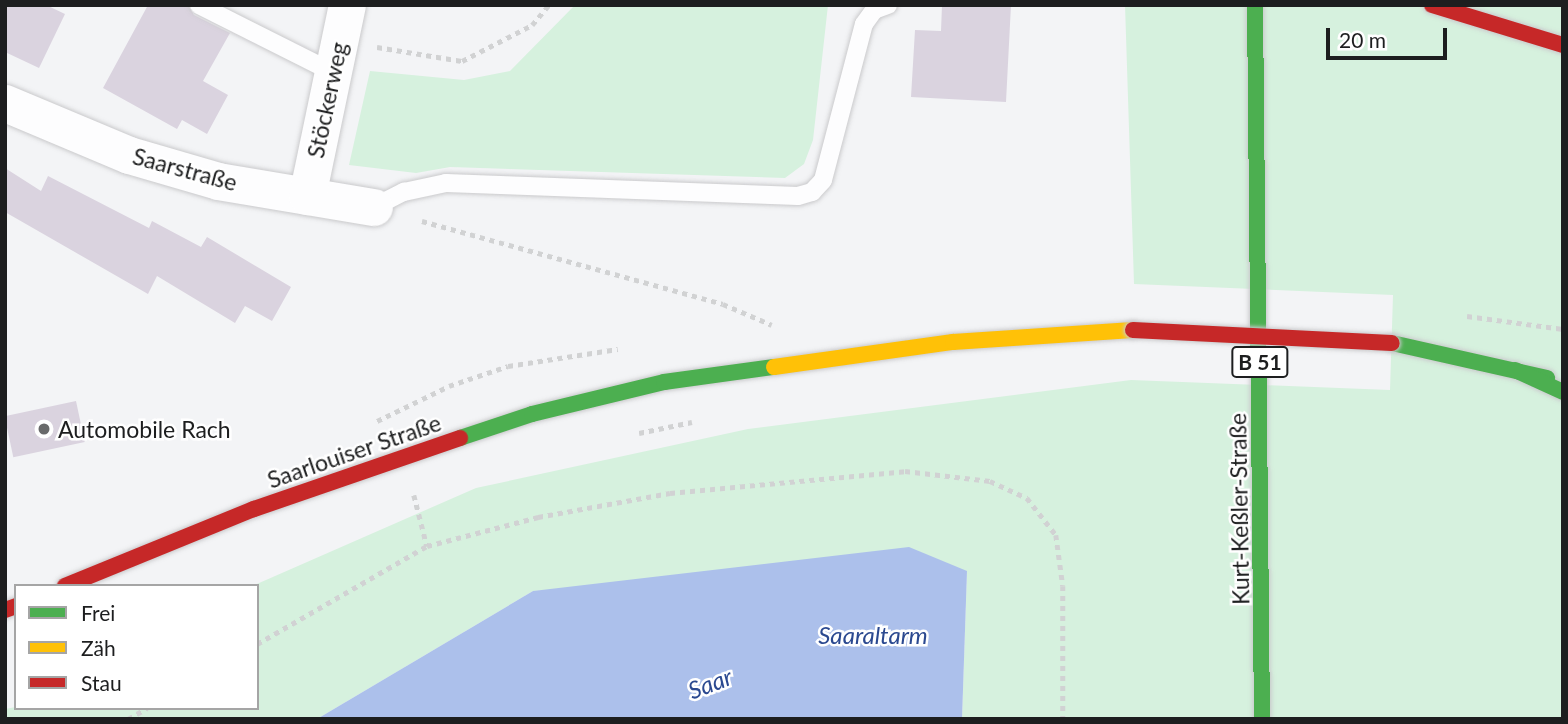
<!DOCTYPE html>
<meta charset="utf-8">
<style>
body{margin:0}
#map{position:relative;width:1568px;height:724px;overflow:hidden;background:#f3f4f6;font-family:Lato,sans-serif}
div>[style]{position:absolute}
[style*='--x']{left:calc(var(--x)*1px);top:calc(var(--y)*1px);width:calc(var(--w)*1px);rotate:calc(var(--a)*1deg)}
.green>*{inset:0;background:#d6f1de}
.water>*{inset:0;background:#acc0eb}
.building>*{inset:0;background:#dad3df;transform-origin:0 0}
.path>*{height:4.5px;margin-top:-2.25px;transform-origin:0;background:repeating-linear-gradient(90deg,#d1d2d3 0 5px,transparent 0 10px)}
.roads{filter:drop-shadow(0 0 2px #cacacc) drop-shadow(0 0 2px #cacacc)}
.lane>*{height:18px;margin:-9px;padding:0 9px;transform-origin:9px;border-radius:9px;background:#fdfdfe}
.street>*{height:37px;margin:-18.5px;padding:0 18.5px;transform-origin:18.5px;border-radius:18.5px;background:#fdfdfe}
.fast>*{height:16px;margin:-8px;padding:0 8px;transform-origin:8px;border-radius:8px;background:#4caf50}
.slow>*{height:16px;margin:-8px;padding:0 8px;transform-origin:8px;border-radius:8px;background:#ffc107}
.jam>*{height:16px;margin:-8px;padding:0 8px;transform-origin:8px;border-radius:8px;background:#c62828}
.bridges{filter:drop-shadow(0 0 2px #cacacc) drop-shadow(0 0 2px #cacacc)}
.jam-bridge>*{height:16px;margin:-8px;padding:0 8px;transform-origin:8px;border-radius:8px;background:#c62828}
.dots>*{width:19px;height:19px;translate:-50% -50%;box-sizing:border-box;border:4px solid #fff;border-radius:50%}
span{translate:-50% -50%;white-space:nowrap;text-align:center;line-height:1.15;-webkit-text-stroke:5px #fff;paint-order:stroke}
.shield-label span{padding:2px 5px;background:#fff;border:2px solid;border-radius:5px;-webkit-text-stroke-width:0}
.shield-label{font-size:21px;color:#1d1e1f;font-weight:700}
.street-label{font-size:23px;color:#1d1e1f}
.poi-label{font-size:23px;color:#1d1e1f}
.left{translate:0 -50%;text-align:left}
.water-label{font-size:24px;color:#2b4990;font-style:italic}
.frame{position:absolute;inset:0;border:7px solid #1d1e1f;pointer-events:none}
.legend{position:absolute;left:14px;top:584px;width:245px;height:126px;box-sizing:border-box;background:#fff;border:2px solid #a5a5a5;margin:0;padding:9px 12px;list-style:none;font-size:21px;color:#1d1e1f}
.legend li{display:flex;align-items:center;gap:14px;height:35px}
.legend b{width:35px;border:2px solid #a5a5a5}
.scale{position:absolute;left:1326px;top:28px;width:121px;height:32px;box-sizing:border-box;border:4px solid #1d1e1f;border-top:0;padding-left:9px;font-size:21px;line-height:24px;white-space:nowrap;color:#1d1e1f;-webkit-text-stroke:5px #fff;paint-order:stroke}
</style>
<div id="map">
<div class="green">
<i style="clip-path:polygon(575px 5px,828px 5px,813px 140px,804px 164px,785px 178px,450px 167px,416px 173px,349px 165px,370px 71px,464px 80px,510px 71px)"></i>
<i style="clip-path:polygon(1125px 5px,1563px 5px,1563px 719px,962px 719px,967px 571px,533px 591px,317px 719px,5px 719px,5px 709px,16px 707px,257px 708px,257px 586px,252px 586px,476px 488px,748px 429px,1131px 380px,1390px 390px,1393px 295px,1134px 284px)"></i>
</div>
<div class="water">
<i style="clip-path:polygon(909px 547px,967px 571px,962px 719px,317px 719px,533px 591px)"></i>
</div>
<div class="building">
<i style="clip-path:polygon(5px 5px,46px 5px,65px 14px,39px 68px,5px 52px)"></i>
<i style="clip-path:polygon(148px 5px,188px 5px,194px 15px,230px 33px,203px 81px,228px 95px,207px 134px,182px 120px,177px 129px,103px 88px)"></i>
<i style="clip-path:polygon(942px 5px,1011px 5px,1006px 102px,911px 97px,915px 30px,941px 31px)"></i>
<i style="clip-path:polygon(5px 168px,41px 191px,48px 176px,149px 228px,152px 221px,201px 247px,207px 237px,291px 287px,272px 321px,245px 306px,235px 323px,157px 276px,148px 294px,5px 212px)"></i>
<i style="left:76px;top:401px;width:42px;height:73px;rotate:78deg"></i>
</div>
<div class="path">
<i style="--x:377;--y:47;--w:86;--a:9.4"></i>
<i style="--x:462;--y:61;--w:79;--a:-27.2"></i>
<i style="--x:532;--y:25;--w:26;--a:-50"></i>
<i style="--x:422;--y:221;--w:312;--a:15.4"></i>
<i style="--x:723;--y:304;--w:53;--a:23.2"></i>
<i style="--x:1467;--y:316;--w:97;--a:7.7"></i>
<i style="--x:377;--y:421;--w:80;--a:-25.9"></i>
<i style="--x:449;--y:386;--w:62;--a:-18.7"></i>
<i style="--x:508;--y:366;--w:111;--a:-8.8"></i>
<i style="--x:639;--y:433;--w:54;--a:-11.7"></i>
<i style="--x:414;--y:495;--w:53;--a:75.7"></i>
<i style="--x:427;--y:546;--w:115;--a:-14.6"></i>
<i style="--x:538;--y:517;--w:134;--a:-10.3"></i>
<i style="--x:670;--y:493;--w:236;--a:-5.3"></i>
<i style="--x:905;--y:471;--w:86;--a:6.7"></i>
<i style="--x:990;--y:481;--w:41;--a:24.7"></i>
<i style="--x:1027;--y:498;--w:47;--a:51.9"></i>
<i style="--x:1056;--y:535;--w:51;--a:82.2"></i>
<i style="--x:1063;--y:586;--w:133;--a:90"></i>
<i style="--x:257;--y:644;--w:196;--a:-30"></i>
<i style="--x:128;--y:719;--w:22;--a:-30"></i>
</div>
<div class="roads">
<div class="lane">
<i style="--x:199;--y:5;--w:149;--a:26.7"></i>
<i style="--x:374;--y:207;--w:34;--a:-27"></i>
<i style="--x:404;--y:192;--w:43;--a:-12.1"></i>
<i style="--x:446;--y:183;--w:352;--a:2.1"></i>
<i style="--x:798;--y:196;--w:15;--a:-16"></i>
<i style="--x:812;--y:192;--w:16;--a:-47"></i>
<i style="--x:823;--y:180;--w:161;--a:-75.3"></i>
<i style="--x:864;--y:24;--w:17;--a:-54"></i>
<i style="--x:874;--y:10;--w:15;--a:-20"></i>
</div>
<div class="street">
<i style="--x:5;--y:103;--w:134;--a:22.8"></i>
<i style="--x:129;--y:155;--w:93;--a:16.3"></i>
<i style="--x:218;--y:181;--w:158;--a:9.5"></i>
<i style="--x:307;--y:196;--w:195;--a:-78.2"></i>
</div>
<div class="fast">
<i style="--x:1255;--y:5;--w:714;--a:89.44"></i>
<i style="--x:1392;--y:343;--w:159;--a:12.7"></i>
<i style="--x:1515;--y:370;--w:53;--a:24.6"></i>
<i style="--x:460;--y:438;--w:76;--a:-18.4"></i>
<i style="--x:532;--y:414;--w:136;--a:-13.6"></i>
<i style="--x:664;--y:382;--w:111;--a:-7.8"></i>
</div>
<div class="slow">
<i style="--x:774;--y:367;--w:181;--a:-8"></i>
<i style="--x:953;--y:342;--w:180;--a:-3.8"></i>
</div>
<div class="jam">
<i style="--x:1432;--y:5;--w:137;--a:17"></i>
<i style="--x:65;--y:586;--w:204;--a:-22.2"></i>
<i style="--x:254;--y:509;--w:218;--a:-19"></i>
<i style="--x:5;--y:610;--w:12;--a:-20"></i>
</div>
</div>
<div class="bridges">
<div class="jam-bridge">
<i style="--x:1133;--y:330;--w:259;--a:2.9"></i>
</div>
</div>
<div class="dots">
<i style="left:44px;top:429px;background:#68696a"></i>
</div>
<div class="shield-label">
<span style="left:1260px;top:362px">B 51</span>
</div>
<div class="street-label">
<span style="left:327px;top:100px;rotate:-78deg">Stöckerweg</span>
<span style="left:185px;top:169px;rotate:15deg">Saarstraße</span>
<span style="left:354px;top:451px;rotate:-19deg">Saarlouiser Straße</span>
<span style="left:1239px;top:509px;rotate:-91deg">Kurt-Keßler-Straße</span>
</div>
<div class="poi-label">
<span class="left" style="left:58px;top:429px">Automobile Rach</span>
</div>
<div class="water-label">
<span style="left:873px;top:635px">Saaraltarm</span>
<span style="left:710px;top:683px;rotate:-21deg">Saar</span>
</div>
<div class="frame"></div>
<ul class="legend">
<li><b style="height:9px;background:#4caf50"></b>Frei</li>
<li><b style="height:9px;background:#ffc107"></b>Zäh</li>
<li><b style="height:9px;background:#c62828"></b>Stau</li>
</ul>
<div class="scale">20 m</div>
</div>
